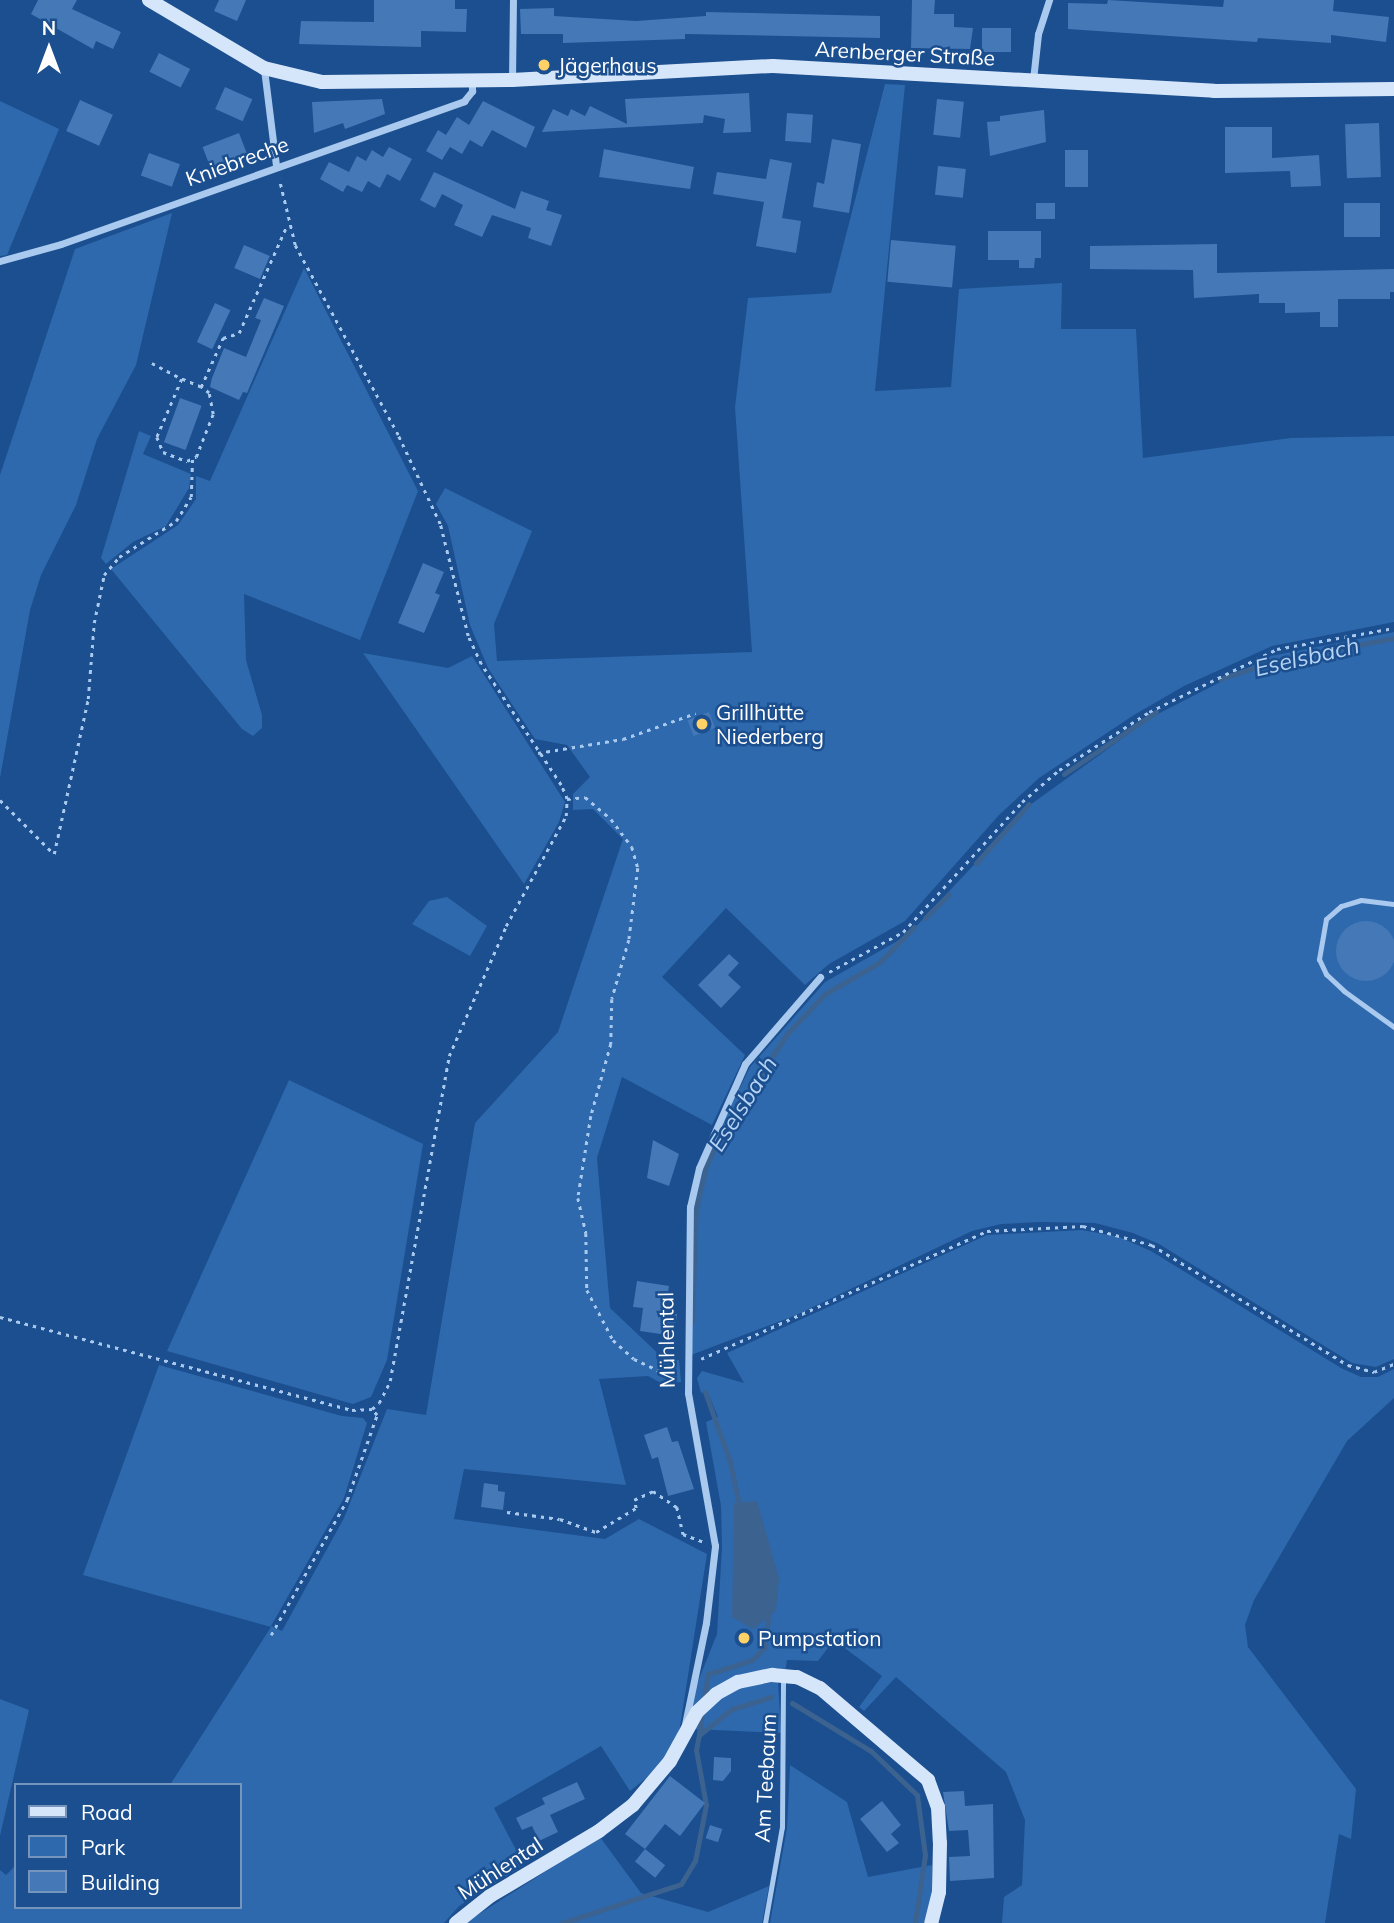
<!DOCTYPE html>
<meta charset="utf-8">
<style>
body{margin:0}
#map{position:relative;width:1394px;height:1923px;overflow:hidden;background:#1b4f8f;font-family:Mulish,sans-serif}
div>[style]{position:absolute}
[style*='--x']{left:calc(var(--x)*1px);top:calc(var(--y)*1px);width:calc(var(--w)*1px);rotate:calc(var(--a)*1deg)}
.green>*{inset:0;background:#2e69ad}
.water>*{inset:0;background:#3c6290}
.stream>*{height:5px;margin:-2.5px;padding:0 2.5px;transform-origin:2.5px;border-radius:2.5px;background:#3c6290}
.building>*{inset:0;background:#4478b7;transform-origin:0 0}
.round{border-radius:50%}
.path>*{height:2.5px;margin-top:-1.25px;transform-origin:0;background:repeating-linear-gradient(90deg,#a9c9ee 0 3.5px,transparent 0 8.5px)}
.lane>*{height:5px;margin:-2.5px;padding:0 2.5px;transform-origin:2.5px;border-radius:2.5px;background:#a9c9ee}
.street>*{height:7px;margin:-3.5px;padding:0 3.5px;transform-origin:3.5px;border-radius:3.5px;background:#a9c9ee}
.secondary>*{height:14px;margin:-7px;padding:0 7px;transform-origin:7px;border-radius:7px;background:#d6e6fa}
.dots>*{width:19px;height:19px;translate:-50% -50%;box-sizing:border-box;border:4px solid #1b4f8f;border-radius:50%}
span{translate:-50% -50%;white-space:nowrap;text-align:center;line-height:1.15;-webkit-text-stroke:5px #1b4f8f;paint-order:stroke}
.street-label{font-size:21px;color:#fff}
.poi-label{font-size:21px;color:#fff}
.left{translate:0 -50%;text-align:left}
.water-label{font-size:23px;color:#b5d3f5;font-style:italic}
.legend{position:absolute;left:14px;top:1783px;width:228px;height:126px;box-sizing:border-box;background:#1b4f8f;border:2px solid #7695bc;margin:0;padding:9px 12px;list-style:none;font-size:21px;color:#fff}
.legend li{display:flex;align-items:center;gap:14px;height:35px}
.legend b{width:35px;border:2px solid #7695bc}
.north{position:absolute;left:14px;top:14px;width:70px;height:70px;-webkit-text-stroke:5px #1b4f8f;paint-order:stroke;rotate:0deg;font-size:19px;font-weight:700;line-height:28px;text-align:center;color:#fff}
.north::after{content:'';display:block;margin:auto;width:24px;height:32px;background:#fff;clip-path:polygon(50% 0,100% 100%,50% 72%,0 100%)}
</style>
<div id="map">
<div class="green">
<i style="clip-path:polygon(885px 84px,905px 85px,875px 391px,951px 387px,959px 289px,1062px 283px,1061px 329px,1136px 329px,1143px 458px,1291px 438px,1394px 436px,1394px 622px,1272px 646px,1184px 686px,1134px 715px,1039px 778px,999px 815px,905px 921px,829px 964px,805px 985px,726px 908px,662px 977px,745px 1055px,712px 1125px,622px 1077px,597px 1158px,610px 1308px,666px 1361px,679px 1360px,681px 1382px,663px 1384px,648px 1376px,599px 1379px,626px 1485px,464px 1469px,454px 1519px,605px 1539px,639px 1519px,707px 1554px,679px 1733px,659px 1768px,630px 1791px,601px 1746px,494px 1808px,524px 1865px,459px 1906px,444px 1923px,0 1923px,0 1870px,6px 1875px,16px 1865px,16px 1907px,240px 1907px,240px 1785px,170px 1785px,271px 1627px,83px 1575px,159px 1365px,342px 1416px,363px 1418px,367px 1423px,344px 1498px,271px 1626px,282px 1631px,344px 1518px,387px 1409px,426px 1415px,475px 1123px,558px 1032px,623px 839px,593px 809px,573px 810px,573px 794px,590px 777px,567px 745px,535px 739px,488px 668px,470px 625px,448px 526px,436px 504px,445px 488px,532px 531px,494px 624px,497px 661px,752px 652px,735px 407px,748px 298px,831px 293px)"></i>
<i style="clip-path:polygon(0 101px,59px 129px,7px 255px,0 256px)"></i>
<i style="clip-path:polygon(172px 213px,136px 365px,97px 439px,76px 505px,41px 575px,30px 610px,0 778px,0 475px,75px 249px)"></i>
<i style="clip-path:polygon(304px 268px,418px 491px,360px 640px,244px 594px,246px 660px,262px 715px,262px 728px,253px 736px,242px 729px,111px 569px,178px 525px,196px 499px,196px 476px,210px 481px)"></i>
<i style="clip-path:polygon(139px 431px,151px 436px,143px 454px,191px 474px,189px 488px,166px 526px,133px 542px,106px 564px,101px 558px)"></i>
<i style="clip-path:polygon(1394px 632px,1394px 1359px,1376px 1367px,1352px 1363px,1159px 1244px,1133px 1233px,1095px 1223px,1040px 1222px,1001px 1224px,972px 1231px,794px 1316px,691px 1355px,691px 1222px,706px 1157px,750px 1067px,825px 982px,908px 935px,1030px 805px,1152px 717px,1271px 656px)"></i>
<i style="clip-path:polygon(363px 653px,448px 668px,472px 656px,565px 802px,559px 822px,524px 884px)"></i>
<i style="clip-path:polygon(447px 897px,487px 926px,470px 956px,412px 924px,429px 901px)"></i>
<i style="clip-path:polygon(289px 1080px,423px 1144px,387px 1360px,371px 1397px,353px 1404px,167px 1351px)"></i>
<i style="clip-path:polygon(evenodd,1082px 1230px,1119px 1237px,1151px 1251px,1341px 1368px,1361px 1377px,1378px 1377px,1394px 1369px,1394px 1398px,1347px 1441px,1254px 1600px,1245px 1625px,1248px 1647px,1356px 1789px,1351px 1839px,1339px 1834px,1325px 1923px,1002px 1923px,1004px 1897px,1022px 1885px,1025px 1820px,1006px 1772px,896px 1677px,864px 1711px,859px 1707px,882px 1676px,834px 1640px,818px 1661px,787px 1660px,785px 1672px,760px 1671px,688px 1720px,693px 1694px,717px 1634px,722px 1547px,721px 1506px,706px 1422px,718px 1417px,707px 1391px,701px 1393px,697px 1378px,702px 1371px,744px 1383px,727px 1353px,987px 1235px,1082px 1230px,734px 1504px,753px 1629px,734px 1552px,734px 1504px)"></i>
<i style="clip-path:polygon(778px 1681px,781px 1733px,691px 1729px,698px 1716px,732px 1690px)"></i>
<i style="clip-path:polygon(0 1699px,29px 1710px,0 1836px)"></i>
<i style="clip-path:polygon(790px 1765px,847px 1802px,868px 1877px,932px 1865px,932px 1897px,924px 1923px,770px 1923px,787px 1828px)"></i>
<i style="clip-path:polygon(600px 1837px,641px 1893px,708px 1912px,769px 1886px,762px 1923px,465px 1923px)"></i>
</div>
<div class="water">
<i style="clip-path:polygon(757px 1501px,779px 1578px,776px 1611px,753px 1629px,732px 1617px,734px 1503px)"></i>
</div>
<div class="stream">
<i style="--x:1220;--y:679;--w:60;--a:-18.4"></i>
<i style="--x:1277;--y:660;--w:119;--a:-10.6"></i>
<i style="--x:1064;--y:774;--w:111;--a:-34"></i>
<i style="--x:976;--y:863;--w:79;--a:-48.1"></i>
<i style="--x:925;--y:918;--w:34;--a:-45"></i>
<i style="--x:692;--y:1321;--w:112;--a:-88"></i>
<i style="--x:696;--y:1209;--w:44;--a:-76.9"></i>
<i style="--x:706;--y:1166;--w:41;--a:-64.1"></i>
<i style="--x:724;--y:1129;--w:114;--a:-56.4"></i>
<i style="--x:787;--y:1034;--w:55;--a:-46.5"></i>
<i style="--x:825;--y:994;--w:64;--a:-30.2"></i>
<i style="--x:880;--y:962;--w:49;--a:-45.8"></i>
<i style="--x:705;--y:1392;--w:74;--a:70.3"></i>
<i style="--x:730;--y:1462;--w:48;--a:78"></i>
<i style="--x:704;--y:1701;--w:27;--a:-82"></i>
<i style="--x:708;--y:1674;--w:46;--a:-17.7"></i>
<i style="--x:752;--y:1660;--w:17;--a:-45"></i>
<i style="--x:764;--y:1648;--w:36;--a:-82"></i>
<i style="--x:792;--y:1703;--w:92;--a:31.3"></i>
<i style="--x:871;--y:1751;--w:64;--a:43.7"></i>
<i style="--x:917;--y:1795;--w:61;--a:82.4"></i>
<i style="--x:925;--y:1855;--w:69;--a:98.4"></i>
<i style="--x:699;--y:1734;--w:21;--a:-82"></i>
<i style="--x:562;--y:1923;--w:125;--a:-18.1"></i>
<i style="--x:681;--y:1884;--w:27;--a:-59"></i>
<i style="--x:695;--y:1861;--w:57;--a:-78.9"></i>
<i style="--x:706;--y:1805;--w:56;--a:-100.3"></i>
<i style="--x:696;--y:1750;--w:15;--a:-79"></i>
<i style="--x:699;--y:1735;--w:42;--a:-38.2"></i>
<i style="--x:732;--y:1709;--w:41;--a:-17.1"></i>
</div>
<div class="building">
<i style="clip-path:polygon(38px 0,77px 0,72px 9px,121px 32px,113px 49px,96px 41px,93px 49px,31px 14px)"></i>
<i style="clip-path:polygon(219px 0,246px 0,237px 21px,214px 11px)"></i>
<i style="clip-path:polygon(374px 0,455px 0,455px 9px,467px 9px,466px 32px,421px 31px,421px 47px,299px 44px,301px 21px,374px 22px)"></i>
<i style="clip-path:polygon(912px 0,935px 0,934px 14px,954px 14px,954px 27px,973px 28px,970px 49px,911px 48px)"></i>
<i style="clip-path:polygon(1108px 0,1223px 7px,1224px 0,1334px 0,1333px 11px,1389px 17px,1386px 42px,1331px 35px,1331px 43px,1258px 38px,1257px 42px,1068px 29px,1068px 3px,1107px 4px)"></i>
<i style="clip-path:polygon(554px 8px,554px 16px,636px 21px,706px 16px,706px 12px,880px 16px,880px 38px,685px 34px,685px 39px,563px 43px,563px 34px,521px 34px,520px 9px)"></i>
<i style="left:982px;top:28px;width:29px;height:24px"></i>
<i style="left:159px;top:53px;width:35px;height:21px;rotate:27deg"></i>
<i style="left:225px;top:87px;width:30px;height:24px;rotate:24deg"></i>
<i style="clip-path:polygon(749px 93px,751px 132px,723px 133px,725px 119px,704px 115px,703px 123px,542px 132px,553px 109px,568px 116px,571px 109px,585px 116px,590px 106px,627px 124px,625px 99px)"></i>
<i style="clip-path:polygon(382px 99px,385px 114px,345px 129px,343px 123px,314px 133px,312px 102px)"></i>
<i style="left:937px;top:99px;width:27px;height:36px;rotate:6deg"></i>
<i style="left:80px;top:100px;width:36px;height:34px;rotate:24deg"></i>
<i style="clip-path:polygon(483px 101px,535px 127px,526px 148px,492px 130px,482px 147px,470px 140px,462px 154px,450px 147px,442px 160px,426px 151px,438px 130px,446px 135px,457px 117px,469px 125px)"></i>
<i style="clip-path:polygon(1044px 110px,1046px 142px,990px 156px,987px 122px,1000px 121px,1000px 116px)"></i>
<i style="left:787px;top:113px;width:26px;height:28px;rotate:4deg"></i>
<i style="left:1379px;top:123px;width:54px;height:34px;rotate:88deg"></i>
<i style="clip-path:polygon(1225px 127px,1272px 127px,1272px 158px,1319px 155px,1321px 186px,1291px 187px,1290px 171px,1225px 173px)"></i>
<i style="left:239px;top:133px;width:26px;height:39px;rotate:69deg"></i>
<i style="clip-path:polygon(832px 139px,861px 144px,849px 213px,813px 207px,817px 182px,824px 184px)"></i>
<i style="clip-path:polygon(389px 147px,412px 159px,400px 181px,387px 174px,380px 188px,368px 181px,362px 192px,347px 185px,343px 192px,320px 179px,329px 162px,349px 172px,357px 156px,366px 161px,372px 150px,383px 157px)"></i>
<i style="clip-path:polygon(604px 149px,694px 167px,690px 189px,599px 177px)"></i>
<i style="left:1065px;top:150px;width:23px;height:37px"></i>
<i style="left:149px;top:153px;width:33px;height:24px;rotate:20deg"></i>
<i style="clip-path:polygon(770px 159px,792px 163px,782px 218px,801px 221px,796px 253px,756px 246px,764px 202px,713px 194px,717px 172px,766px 179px)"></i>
<i style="left:938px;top:166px;width:28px;height:29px;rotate:6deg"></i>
<i style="clip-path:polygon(434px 172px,515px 209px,521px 191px,549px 201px,546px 210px,562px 215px,551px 246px,528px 238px,531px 228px,492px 215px,482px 237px,454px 225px,463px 205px,442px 194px,435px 208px,420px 200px)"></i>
<i style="left:1036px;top:203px;width:19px;height:16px"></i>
<i style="left:1380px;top:203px;width:34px;height:36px;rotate:90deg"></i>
<i style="clip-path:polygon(988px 231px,1041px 231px,1041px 258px,1035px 258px,1034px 268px,1019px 268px,1019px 260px,988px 260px)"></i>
<i style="left:891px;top:240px;width:65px;height:42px;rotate:5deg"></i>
<i style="clip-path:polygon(1217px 244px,1217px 273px,1394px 269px,1394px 292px,1390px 292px,1390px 299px,1338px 299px,1338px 327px,1320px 327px,1320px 312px,1285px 313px,1285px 303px,1259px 303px,1259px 294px,1194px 298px,1193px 270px,1090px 269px,1090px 246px)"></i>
<i style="left:244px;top:245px;width:28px;height:25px;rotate:23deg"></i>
<i style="clip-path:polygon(264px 298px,284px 306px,247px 393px,243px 392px,239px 400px,210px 387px,212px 378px,224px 348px,246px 357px,261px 320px,255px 318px)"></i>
<i style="left:215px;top:303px;width:17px;height:43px;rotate:25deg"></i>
<i style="left:180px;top:398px;width:23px;height:47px;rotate:20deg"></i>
<i style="clip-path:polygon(423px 563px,444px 572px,435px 593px,440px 595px,424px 633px,398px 623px)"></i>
<i style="left:709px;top:712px;width:17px;height:23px;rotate:69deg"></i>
<i class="round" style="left:1336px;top:921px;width:60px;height:60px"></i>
<i style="clip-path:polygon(729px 954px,739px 963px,728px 975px,741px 987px,721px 1008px,698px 985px)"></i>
<i style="clip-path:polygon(653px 1140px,679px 1154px,669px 1186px,647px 1178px)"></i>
<i style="clip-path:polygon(637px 1281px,669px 1286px,665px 1313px,677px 1314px,674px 1336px,640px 1331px,643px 1308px,633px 1307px)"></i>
<i style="clip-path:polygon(667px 1427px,672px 1442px,678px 1441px,694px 1489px,668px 1496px,658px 1457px,652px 1459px,644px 1435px)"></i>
<i style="clip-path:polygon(484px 1483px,498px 1485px,498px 1491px,505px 1492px,503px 1510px,481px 1507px)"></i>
<i style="clip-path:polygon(714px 1757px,731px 1758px,731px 1771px,723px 1781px,713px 1780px)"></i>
<i style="clip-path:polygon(670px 1776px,705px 1803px,680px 1836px,665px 1824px,645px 1849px,625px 1834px)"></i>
<i style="clip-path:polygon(577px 1782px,585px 1799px,550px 1815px,558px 1832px,539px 1841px,532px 1826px,522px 1830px,516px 1818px,545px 1804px,542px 1798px)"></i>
<i style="clip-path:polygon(964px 1791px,965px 1806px,993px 1804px,994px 1878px,950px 1881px,949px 1857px,970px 1856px,968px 1830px,949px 1831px,943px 1792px)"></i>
<i style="clip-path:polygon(882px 1801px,901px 1825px,891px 1834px,899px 1843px,887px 1852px,860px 1819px)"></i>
<i style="left:710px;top:1825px;width:13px;height:14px;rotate:18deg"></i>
<i style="left:645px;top:1849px;width:26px;height:16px;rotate:39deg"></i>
</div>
<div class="path">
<i style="--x:152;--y:363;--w:34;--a:28"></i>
<i style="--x:201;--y:387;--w:21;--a:-157"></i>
<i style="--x:182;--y:379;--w:63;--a:113.3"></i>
<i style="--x:157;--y:437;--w:16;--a:68"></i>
<i style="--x:163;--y:452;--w:26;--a:21"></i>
<i style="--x:187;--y:461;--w:10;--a:-24"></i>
<i style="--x:196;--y:457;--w:46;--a:-68.4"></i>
<i style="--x:213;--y:414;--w:21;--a:-101"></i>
<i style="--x:209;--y:393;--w:10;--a:-143"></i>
<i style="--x:201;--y:387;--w:54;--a:-65.8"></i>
<i style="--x:223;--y:338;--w:17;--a:-17"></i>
<i style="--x:239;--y:333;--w:118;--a:-66"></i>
<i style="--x:538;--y:753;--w:86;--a:-9.4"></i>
<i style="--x:623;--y:739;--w:77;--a:-19.6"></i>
<i style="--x:567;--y:799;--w:18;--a:-6"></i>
<i style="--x:585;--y:797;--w:34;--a:40"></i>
<i style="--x:611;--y:819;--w:35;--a:53"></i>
<i style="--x:632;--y:847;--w:22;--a:74"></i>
<i style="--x:638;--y:868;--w:73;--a:97.1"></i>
<i style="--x:629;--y:940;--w:61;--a:106.1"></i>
<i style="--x:612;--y:999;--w:45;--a:91.3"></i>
<i style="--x:611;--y:1044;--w:75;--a:105.5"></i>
<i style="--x:591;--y:1116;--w:83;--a:99"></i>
<i style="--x:578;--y:1198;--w:36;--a:77"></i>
<i style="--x:586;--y:1233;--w:57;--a:89"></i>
<i style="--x:587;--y:1290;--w:56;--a:62.5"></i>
<i style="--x:613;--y:1340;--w:28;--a:42"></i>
<i style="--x:634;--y:1359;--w:47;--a:24.9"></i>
<i style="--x:0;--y:800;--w:76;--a:45"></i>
<i style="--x:54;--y:854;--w:159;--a:-77.6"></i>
<i style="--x:88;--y:699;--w:76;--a:-85.5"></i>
<i style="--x:94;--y:623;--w:49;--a:-78.2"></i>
<i style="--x:104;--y:575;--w:23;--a:-50"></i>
<i style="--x:119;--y:557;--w:67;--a:-32.3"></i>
<i style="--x:176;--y:521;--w:28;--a:-58"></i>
<i style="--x:191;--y:497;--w:38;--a:-88"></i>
<i style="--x:829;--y:972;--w:84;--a:-28.4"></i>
<i style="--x:903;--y:932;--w:176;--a:-47.5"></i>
<i style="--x:1022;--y:802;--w:49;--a:-40.9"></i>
<i style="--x:1059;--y:770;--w:107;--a:-32.8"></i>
<i style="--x:1149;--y:712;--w:143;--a:-26.2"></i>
<i style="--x:1277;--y:649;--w:119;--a:-10.2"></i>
<i style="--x:0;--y:1317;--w:364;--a:14.8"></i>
<i style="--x:352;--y:1410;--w:20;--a:-3"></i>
<i style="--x:372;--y:1409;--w:9;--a:-41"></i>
<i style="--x:379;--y:1403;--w:25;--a:-63"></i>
<i style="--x:390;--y:1381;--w:330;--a:-79.7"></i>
<i style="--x:449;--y:1056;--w:142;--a:-66.3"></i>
<i style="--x:506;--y:926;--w:125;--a:-61.4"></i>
<i style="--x:566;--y:816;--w:17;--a:-87"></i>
<i style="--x:567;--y:799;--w:15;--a:-113"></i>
<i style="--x:561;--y:785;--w:145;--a:-123.5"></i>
<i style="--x:481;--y:664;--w:31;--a:-115"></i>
<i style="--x:468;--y:636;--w:115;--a:-104"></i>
<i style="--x:440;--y:524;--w:98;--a:-115.3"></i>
<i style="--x:398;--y:435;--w:216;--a:-118.5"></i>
<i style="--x:295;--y:245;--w:68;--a:-103.6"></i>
<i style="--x:701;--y:1359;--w:313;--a:-24.1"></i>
<i style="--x:987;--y:1231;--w:96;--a:-3"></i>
<i style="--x:1083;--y:1226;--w:72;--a:15.4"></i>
<i style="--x:1152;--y:1245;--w:230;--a:31.5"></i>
<i style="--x:1348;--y:1365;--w:27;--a:15"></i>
<i style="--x:1374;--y:1372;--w:22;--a:-22"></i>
<i style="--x:507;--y:1512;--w:53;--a:7.5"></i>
<i style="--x:560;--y:1519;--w:38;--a:20"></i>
<i style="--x:596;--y:1532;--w:47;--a:-31"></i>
<i style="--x:636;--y:1508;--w:8;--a:-104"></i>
<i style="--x:634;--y:1500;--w:21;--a:-25"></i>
<i style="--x:653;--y:1491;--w:29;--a:34"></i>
<i style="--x:677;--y:1507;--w:28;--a:77"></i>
<i style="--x:683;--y:1534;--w:22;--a:21"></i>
<i style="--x:271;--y:1635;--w:155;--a:-60.6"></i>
<i style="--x:347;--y:1500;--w:90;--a:-70.6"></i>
<i style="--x:377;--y:1415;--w:7;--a:-135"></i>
</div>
<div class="lane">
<i style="--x:1394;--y:904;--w:33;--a:-173"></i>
<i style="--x:1361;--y:900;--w:21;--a:163"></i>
<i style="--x:1341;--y:906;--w:20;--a:139"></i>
<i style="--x:1326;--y:919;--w:41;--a:99.9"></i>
<i style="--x:1319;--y:959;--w:17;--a:65"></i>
<i style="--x:1326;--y:974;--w:25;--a:43"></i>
<i style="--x:1344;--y:991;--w:62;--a:35.8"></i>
<i style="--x:765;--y:1923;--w:97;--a:-80"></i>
<i style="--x:782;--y:1827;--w:151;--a:-89.6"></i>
</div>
<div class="street">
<i style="--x:264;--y:69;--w:97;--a:82.9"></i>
<i style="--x:512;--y:80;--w:80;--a:-89.3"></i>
<i style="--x:1033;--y:80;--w:46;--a:-83.8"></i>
<i style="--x:1038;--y:34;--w:36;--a:-72"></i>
<i style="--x:0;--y:261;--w:63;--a:-15.6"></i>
<i style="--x:61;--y:244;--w:428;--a:-19.5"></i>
<i style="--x:464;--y:101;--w:13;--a:-51"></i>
<i style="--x:472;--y:91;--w:10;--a:-90"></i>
<i style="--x:684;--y:1729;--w:108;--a:-78.3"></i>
<i style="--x:706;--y:1623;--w:78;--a:-83.3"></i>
<i style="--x:715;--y:1546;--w:155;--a:-100"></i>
<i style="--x:688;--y:1393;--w:186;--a:-89.4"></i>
<i style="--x:690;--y:1207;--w:40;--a:-77"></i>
<i style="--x:699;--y:1168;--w:114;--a:-66.1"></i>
<i style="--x:745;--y:1064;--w:115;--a:-49.2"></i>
</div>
<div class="secondary">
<i style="--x:149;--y:0;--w:134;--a:30.6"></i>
<i style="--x:264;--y:68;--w:60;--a:13.6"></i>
<i style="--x:322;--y:82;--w:190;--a:-0.6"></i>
<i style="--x:512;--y:80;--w:261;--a:-3.1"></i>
<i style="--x:773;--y:66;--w:442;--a:3.2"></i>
<i style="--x:1214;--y:91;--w:180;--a:-0.6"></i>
<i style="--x:456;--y:1923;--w:43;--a:-38.5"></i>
<i style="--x:490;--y:1896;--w:127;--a:-30.8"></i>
<i style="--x:599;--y:1831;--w:43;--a:-37.4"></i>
<i style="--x:633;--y:1805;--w:57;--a:-49.9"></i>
<i style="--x:670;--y:1761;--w:56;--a:-61.1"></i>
<i style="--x:697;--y:1712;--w:26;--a:-43"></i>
<i style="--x:716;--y:1694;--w:25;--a:-29"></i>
<i style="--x:738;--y:1682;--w:35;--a:-12"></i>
<i style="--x:772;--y:1675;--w:25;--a:5"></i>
<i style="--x:797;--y:1677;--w:25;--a:26"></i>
<i style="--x:820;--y:1688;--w:142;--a:40.4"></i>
<i style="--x:928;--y:1780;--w:29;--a:70"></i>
<i style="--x:938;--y:1807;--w:36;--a:87"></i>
<i style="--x:940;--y:1843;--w:49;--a:91.2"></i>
<i style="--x:939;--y:1892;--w:32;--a:104"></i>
</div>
<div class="dots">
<i style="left:544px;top:65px;background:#ffd166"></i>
<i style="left:702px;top:724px;background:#ffd166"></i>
<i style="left:744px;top:1638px;background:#ffd166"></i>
</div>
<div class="street-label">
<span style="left:905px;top:53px;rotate:3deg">Arenberger Straße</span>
<span style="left:237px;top:161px;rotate:-20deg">Kniebreche</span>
<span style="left:666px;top:1340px;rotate:-91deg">Mühlental</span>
<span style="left:765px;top:1778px;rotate:-87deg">Am Teebaum</span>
<span style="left:500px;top:1868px;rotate:-33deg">Mühlental</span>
</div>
<div class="poi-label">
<span class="left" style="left:558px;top:65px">Jägerhaus</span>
<span class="left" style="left:716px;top:724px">Grillhütte<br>Niederberg</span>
<span class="left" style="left:758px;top:1638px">Pumpstation</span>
</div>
<div class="water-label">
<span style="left:1307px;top:657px;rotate:-13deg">Eselsbach</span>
<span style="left:743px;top:1104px;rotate:-58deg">Eselsbach</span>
</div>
<ul class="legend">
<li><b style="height:9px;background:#d6e6fa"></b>Road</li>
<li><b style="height:19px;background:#2e69ad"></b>Park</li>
<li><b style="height:19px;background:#4478b7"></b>Building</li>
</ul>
<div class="north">N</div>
</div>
